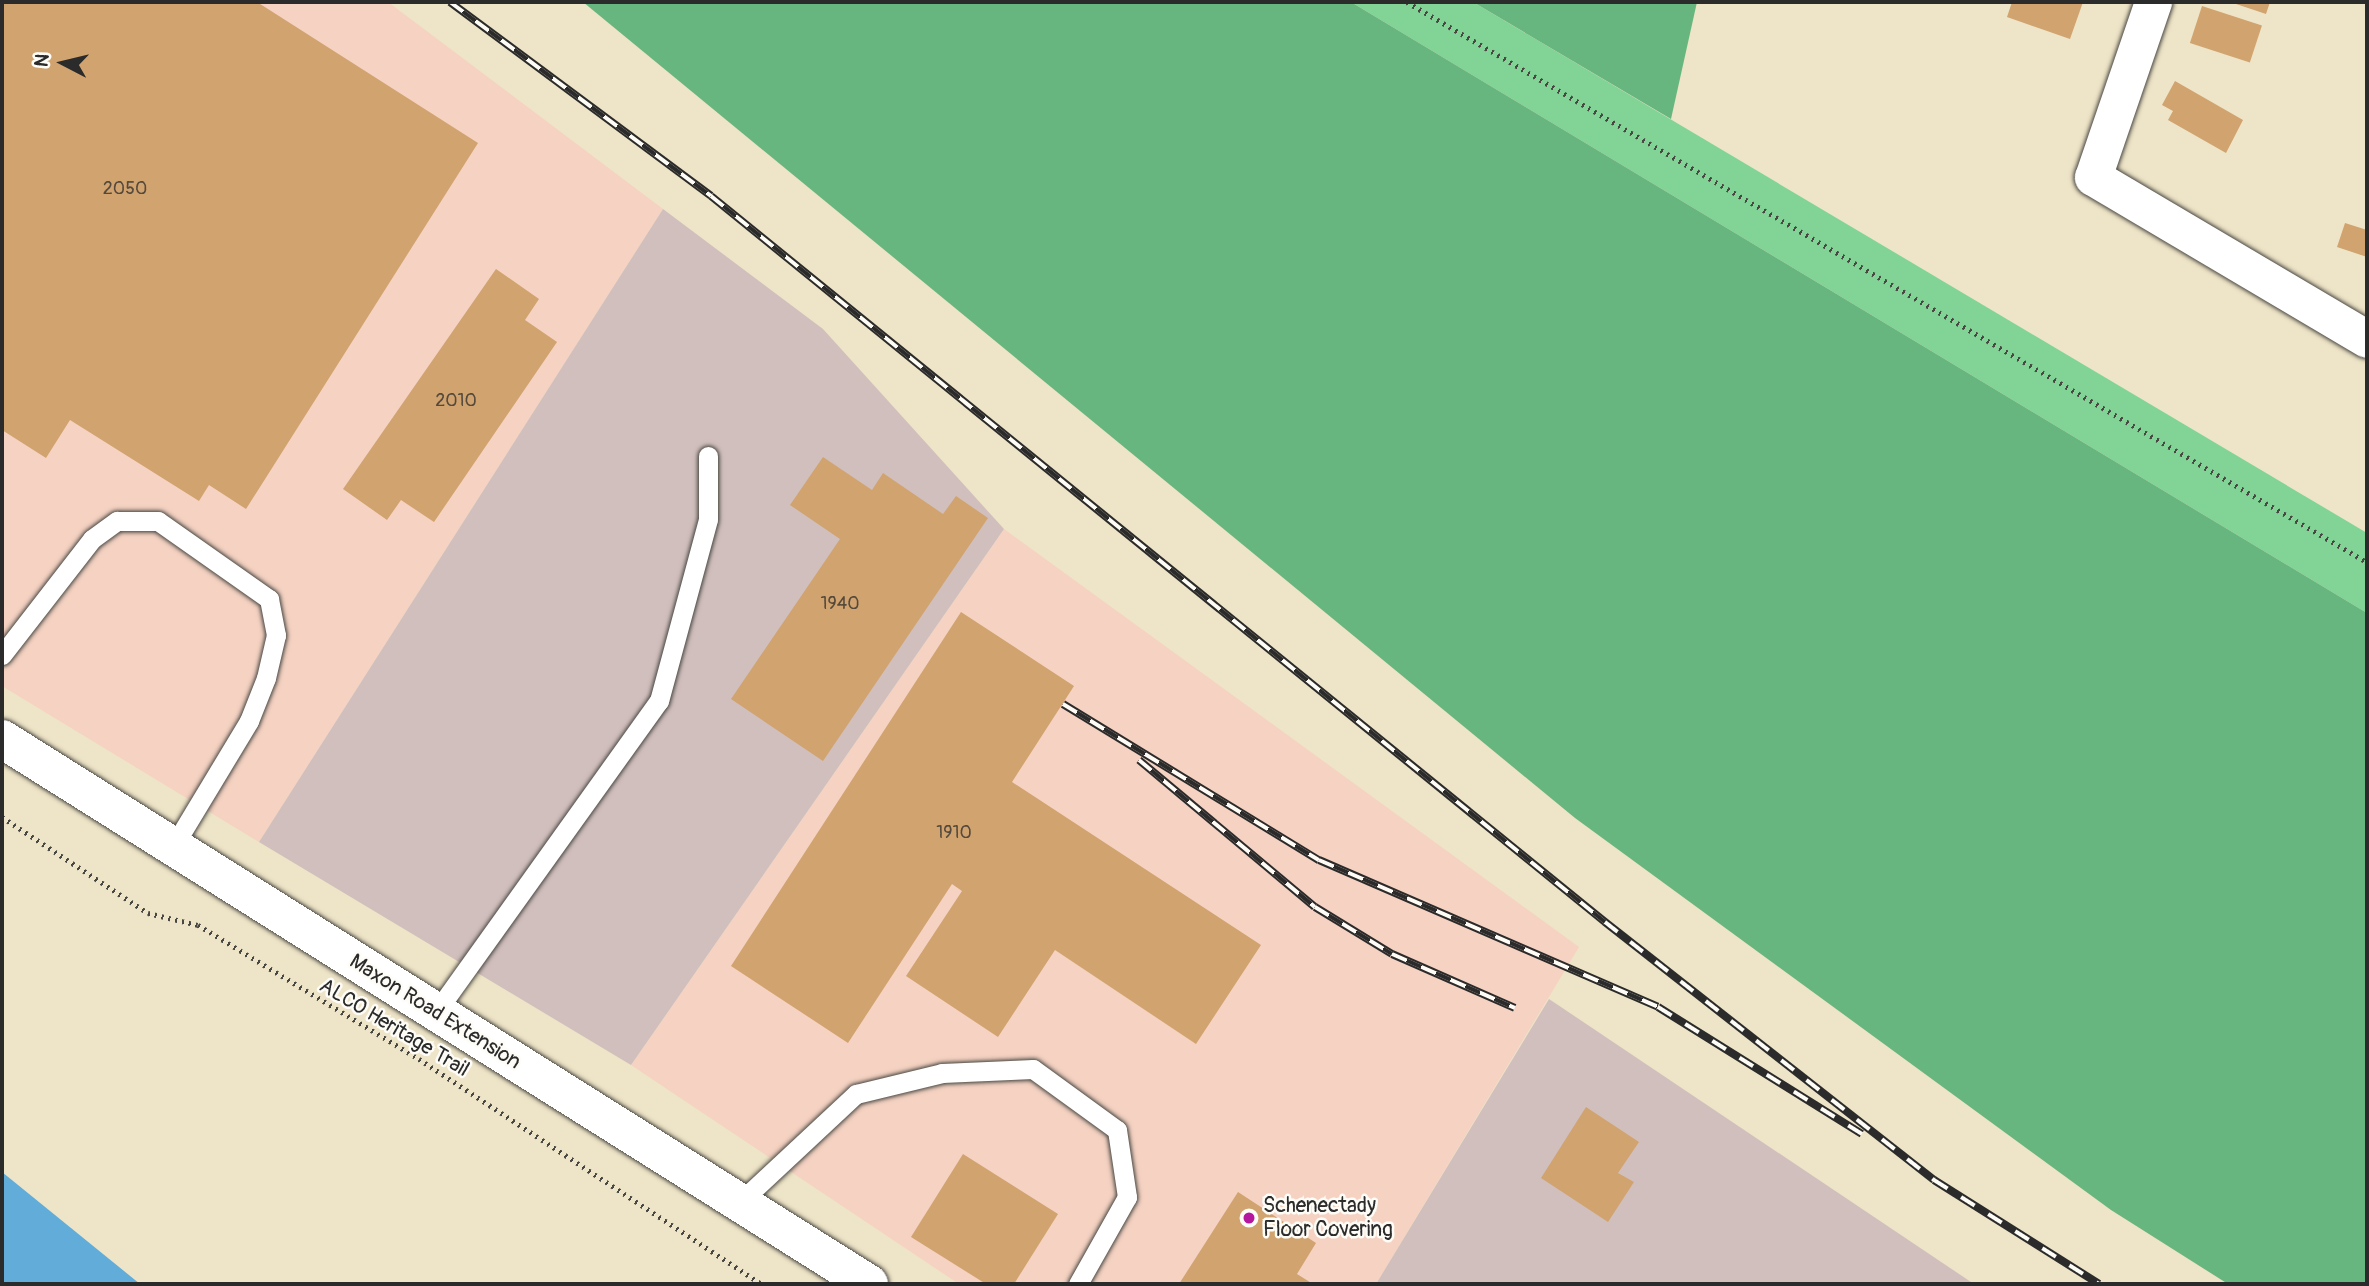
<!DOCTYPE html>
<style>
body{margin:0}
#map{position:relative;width:2369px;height:1286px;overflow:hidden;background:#eee4c7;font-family:Pangolin,sans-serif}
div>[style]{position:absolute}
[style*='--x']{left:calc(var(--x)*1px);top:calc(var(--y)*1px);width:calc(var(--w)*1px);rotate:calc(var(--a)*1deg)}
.built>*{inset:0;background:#f5d2c2}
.industrial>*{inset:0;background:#d1bfbd}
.green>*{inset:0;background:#81d496}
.forest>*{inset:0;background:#68b67f}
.water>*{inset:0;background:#61acd9}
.building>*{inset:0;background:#d1a36f;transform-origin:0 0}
.path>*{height:4.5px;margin-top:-2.25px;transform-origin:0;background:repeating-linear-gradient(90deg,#484742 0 2px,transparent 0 7px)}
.roads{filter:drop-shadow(0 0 2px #484742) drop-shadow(0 0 2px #484742)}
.service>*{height:19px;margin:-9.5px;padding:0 9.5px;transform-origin:9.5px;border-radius:9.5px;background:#fff}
.minor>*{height:37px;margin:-18.5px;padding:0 18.5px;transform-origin:18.5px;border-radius:18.5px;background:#fff}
.tertiary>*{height:38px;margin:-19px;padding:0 19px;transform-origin:19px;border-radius:19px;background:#fff}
.rail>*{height:8px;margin-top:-4px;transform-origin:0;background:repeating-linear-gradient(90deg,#fdfcf7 0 16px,#2b2b2b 0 32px);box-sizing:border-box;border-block:2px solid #2b2b2b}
.dots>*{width:19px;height:19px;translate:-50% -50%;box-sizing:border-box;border:4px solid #fdfcf7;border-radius:50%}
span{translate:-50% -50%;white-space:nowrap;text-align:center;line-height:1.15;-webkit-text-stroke:5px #fdfcf7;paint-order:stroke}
.number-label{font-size:18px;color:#54493c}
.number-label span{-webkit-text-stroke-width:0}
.street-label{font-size:21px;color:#2b2b2b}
.poi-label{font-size:21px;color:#2b2b2b}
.left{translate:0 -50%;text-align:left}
.frame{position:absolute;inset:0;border:4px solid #2b2b2b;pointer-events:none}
.north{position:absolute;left:28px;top:28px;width:70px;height:70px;-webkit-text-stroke:5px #fdfcf7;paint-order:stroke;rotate:277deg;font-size:19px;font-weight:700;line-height:28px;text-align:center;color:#2b2b2b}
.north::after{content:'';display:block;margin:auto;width:24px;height:32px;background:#2b2b2b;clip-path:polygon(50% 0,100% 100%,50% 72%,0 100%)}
</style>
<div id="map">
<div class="built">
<i style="clip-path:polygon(2px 2px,388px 2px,663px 209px,259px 842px,2px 686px)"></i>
<i style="clip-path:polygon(1004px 529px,1579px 947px,1376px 1284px,959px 1284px,631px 1065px)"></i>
</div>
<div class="industrial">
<i style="clip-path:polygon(663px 209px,823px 329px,1004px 529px,631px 1065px,259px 842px)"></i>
<i style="clip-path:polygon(1549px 999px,1974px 1284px,1376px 1284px)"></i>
</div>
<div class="green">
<i style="clip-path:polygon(1351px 2px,1473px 2px,2367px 533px,2367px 613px)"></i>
</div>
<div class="forest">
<i style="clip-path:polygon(583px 2px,1351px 2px,2367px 613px,2367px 1284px,2228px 1284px,2111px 1210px,1575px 818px)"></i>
<i style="clip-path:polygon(1473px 2px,1697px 2px,1671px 119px)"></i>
</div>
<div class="water">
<i style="clip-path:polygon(2px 1172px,140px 1284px,2px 1284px)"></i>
</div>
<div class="building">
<i style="clip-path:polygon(2px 2px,257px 2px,478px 143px,246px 509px,209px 485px,199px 501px,70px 420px,46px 458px,2px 430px)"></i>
<i style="clip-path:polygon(2012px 2px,2083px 2px,2070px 39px,2007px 17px)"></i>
<i style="clip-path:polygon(2230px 2px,2270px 2px,2266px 14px)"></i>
<i style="left:2202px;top:6px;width:63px;height:39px;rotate:18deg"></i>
<i style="clip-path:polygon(2175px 81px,2243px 120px,2226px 153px,2168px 120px,2173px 111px,2162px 105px)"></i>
<i style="clip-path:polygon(2345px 223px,2367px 230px,2367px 257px,2337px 247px)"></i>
<i style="clip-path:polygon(496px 269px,539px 299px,525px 320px,557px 342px,434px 522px,401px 500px,387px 520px,343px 489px)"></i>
<i style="clip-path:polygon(823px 457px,872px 490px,883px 473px,943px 514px,956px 496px,988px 518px,823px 761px,731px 699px,840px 539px,790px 505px)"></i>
<i style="clip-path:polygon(961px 612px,1074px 686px,1012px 782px,1261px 945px,1196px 1044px,1055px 950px,998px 1037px,906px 976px,962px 891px,952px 884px,848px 1043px,731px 966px)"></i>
<i style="clip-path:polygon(1586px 1107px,1639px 1142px,1618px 1173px,1634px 1182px,1608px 1222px,1541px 1178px)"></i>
<i style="clip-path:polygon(963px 1154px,1058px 1214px,1014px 1284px,986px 1284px,911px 1237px)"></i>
<i style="clip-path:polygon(1238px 1192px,1316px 1243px,1297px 1274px,1313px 1284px,1179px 1284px)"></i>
</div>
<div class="path">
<i style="--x:1407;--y:2;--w:1111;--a:30.26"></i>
<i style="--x:2;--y:817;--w:175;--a:33.3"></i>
<i style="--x:148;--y:913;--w:51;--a:13.5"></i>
<i style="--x:198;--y:925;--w:258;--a:31.2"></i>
<i style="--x:419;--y:1059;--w:410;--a:33.3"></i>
</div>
<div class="roads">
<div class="service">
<i style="--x:2;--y:655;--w:147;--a:-52.2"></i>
<i style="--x:92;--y:539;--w:31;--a:-36"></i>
<i style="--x:117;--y:521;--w:41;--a:0"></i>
<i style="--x:158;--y:521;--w:136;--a:35.1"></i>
<i style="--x:269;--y:599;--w:37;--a:79"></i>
<i style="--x:276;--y:635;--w:44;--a:103.1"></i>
<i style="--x:266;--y:678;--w:46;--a:111.6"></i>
<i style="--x:249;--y:721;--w:147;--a:121.1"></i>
<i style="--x:436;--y:1012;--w:383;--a:-54.4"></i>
<i style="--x:659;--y:701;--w:188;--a:-74.9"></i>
<i style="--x:708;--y:519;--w:63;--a:-90"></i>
<i style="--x:739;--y:1203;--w:160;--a:-43"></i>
<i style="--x:856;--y:1094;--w:89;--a:-13.7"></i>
<i style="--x:942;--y:1073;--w:91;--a:-2.5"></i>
<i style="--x:1033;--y:1069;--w:104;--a:36"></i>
<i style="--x:1117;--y:1130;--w:68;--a:81.5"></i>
<i style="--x:1127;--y:1197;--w:100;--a:119.4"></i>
</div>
<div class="minor">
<i style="--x:2153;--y:2;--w:185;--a:108.9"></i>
<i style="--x:2093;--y:177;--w:318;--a:30.6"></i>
</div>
<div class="tertiary">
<i style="--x:2;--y:739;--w:1024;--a:32.15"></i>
</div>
</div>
<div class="rail">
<i style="--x:450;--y:2;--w:325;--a:36.6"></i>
<i style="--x:711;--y:196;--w:1152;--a:39.08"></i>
<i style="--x:1605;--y:922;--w:418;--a:38.1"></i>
<i style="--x:1934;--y:1180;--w:195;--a:32.2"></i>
<i style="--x:1063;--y:704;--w:300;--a:31.4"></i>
<i style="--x:1319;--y:860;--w:369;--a:23.4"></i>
<i style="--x:1658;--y:1007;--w:240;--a:31.9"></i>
<i style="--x:1139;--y:760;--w:229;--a:39.9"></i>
<i style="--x:1315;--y:907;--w:90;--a:31.4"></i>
<i style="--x:1392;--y:954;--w:134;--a:23.7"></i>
</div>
<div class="dots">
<i style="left:1249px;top:1218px;background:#b5179e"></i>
</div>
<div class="number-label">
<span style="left:125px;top:189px">2050</span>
<span style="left:456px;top:401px">2010</span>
<span style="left:840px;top:604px">1940</span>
<span style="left:954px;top:833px">1910</span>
</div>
<div class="street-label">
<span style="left:435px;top:1012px;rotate:32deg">Maxon Road Extension</span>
<span style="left:394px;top:1028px;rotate:31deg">ALCO Heritage Trail</span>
</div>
<div class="poi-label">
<span class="left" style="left:1263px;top:1218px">Schenectady<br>Floor Covering</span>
</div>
<div class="frame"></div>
<div class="north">N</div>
</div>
